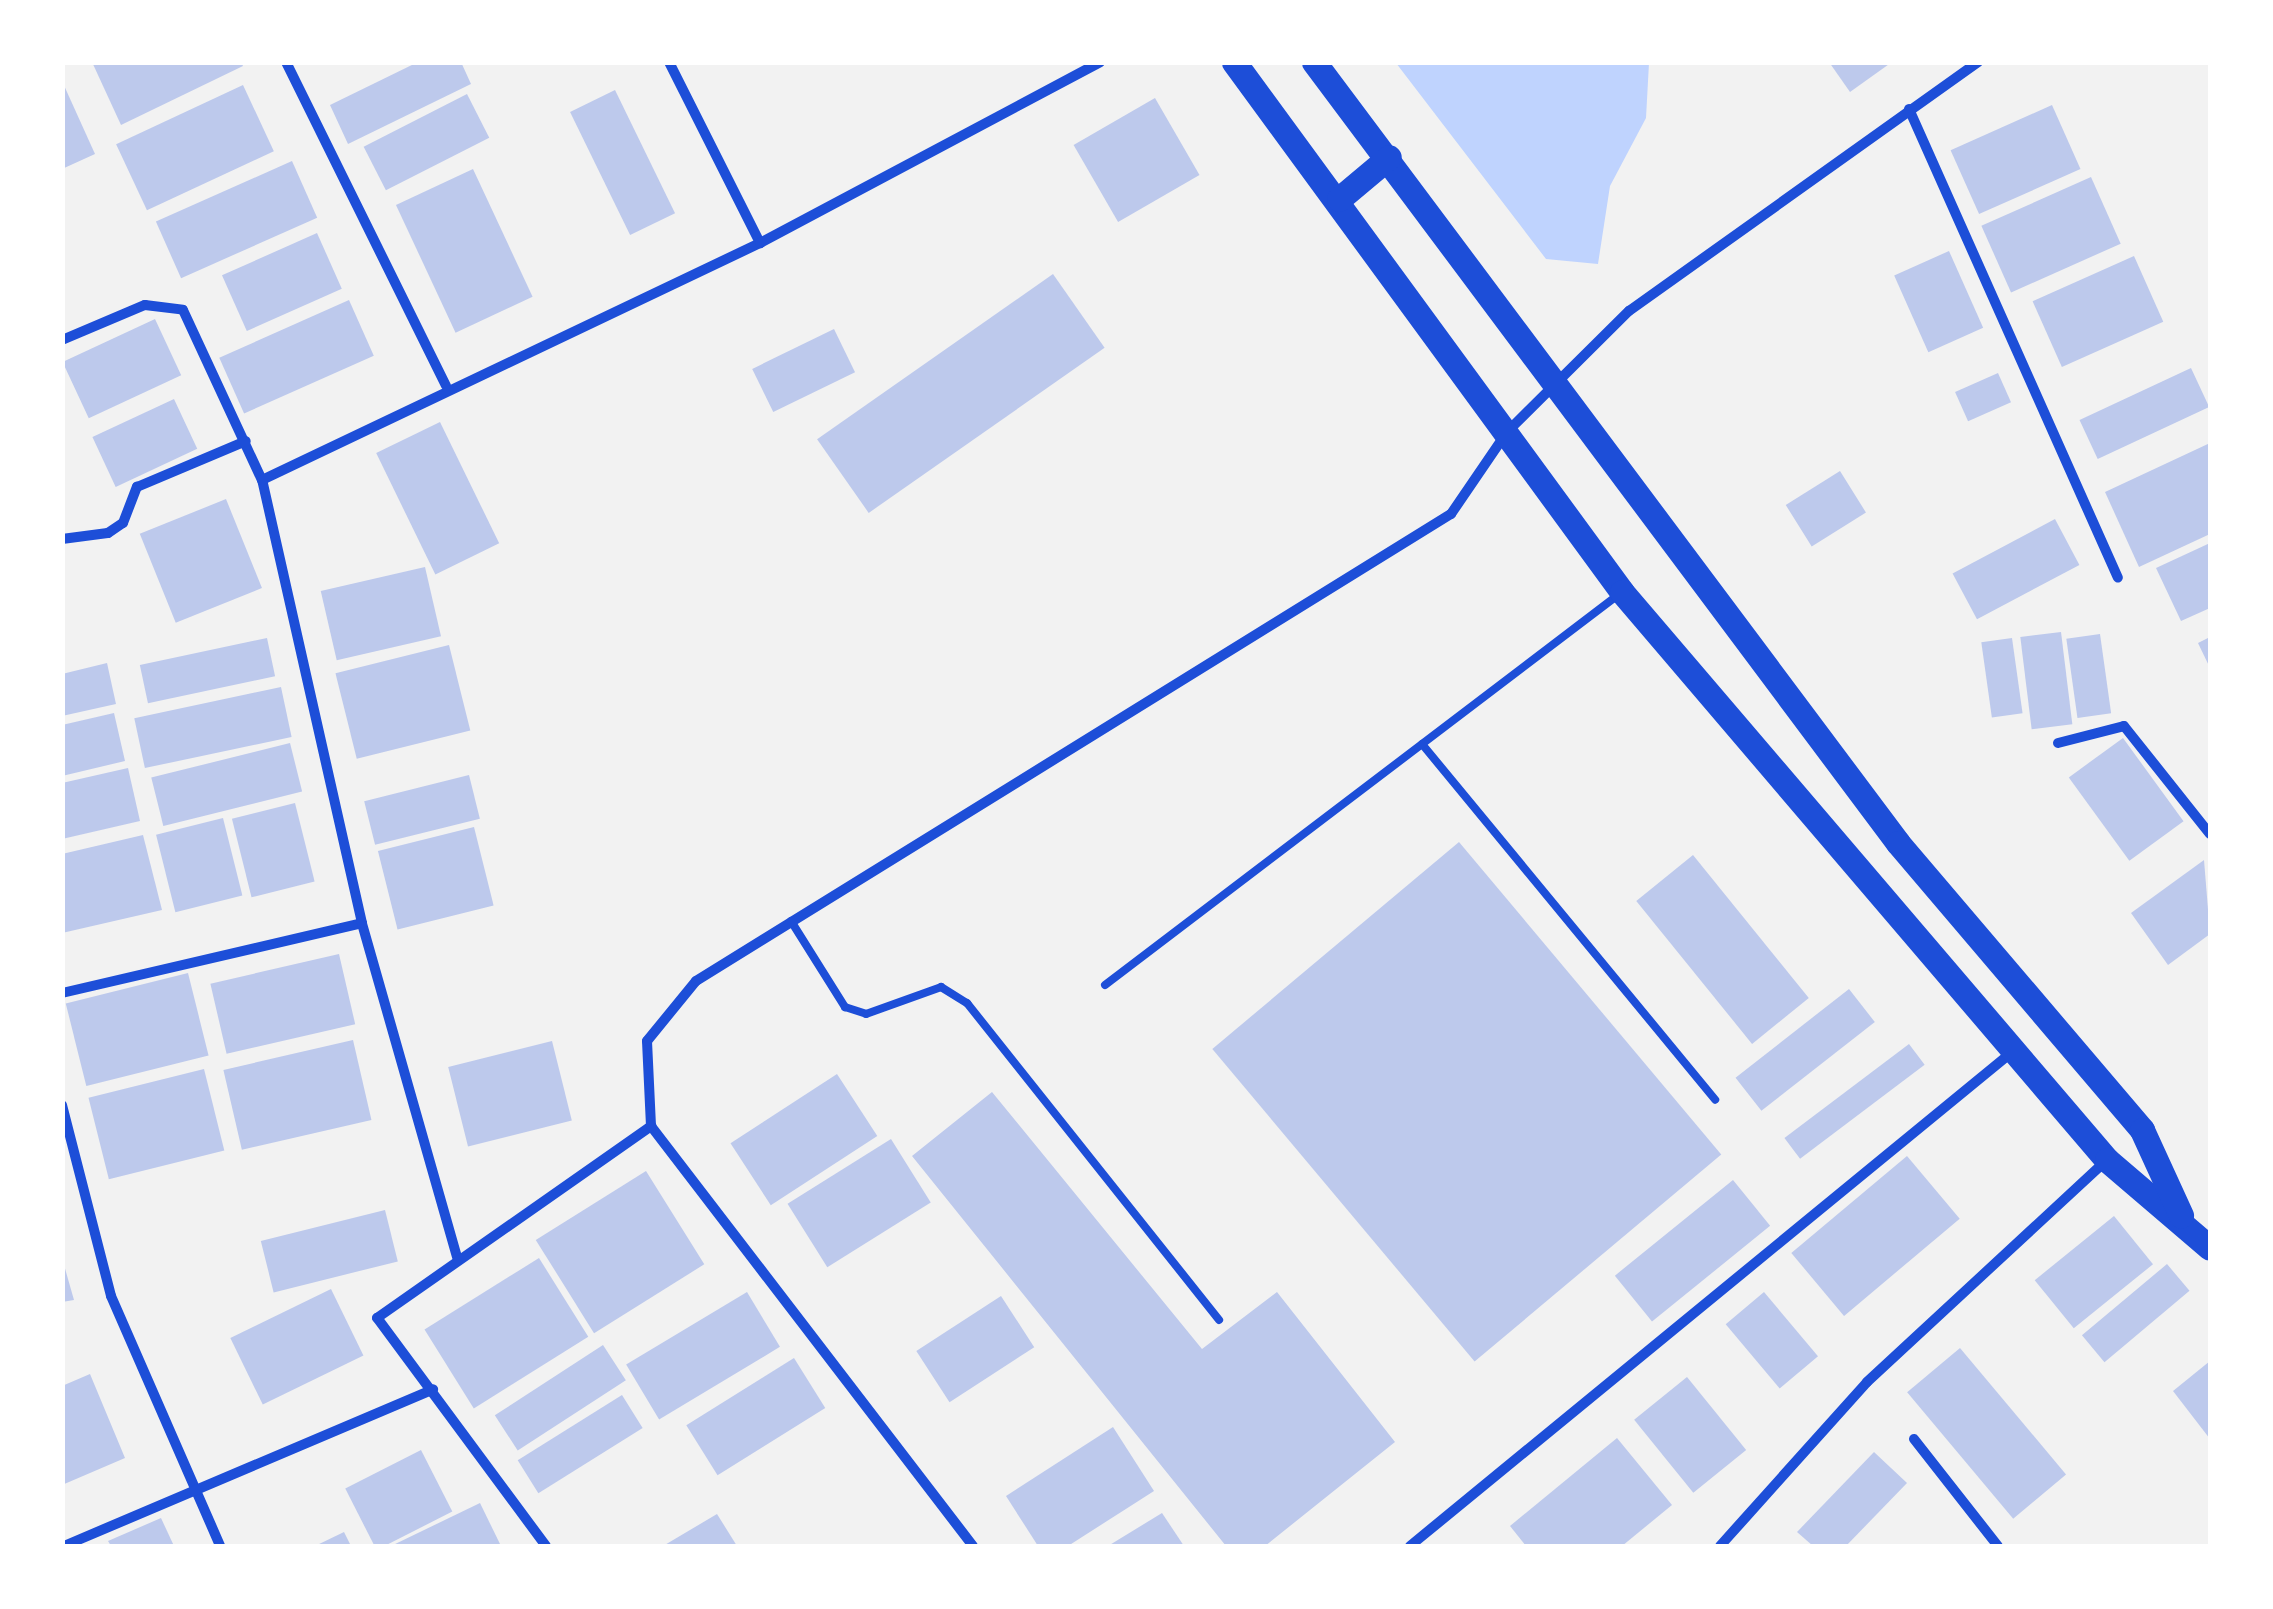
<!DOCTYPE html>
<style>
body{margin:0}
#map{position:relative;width:2273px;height:1609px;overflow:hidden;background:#f2f2f2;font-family:Manrope,sans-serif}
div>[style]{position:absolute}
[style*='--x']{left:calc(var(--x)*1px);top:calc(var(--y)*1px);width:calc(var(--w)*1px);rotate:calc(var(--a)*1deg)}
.water>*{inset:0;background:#bfd3fe}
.building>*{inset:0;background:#bdc9ec;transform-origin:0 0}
.service>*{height:8px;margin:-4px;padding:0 4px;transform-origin:4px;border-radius:4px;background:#1d4ed8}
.minor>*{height:10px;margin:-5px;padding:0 5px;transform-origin:5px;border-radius:5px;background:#1d4ed8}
.primary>*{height:25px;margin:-12.5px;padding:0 12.5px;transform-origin:12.5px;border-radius:12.5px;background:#1d4ed8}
span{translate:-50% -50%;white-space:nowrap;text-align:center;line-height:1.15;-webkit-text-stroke:8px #fff;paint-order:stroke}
.frame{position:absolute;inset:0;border:65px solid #fff;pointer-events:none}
</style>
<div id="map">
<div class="water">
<i style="clip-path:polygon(1396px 63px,1649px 63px,1646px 118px,1610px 186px,1598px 264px,1546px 259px)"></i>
</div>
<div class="building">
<i style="clip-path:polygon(92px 62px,241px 62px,243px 66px,121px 125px)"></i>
<i style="clip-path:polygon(418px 62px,461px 62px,471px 84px,348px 144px,330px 105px)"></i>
<i style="clip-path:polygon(1829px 62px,1892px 62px,1850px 92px)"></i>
<i style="clip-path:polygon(62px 81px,95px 154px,62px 169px)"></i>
<i style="left:243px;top:85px;width:73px;height:140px;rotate:65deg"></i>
<i style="left:615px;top:90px;width:137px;height:50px;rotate:64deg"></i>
<i style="left:467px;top:94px;width:49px;height:116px;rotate:63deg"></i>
<i style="left:1155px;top:98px;width:89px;height:94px;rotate:60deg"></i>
<i style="left:2052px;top:105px;width:70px;height:111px;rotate:66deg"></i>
<i style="left:292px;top:161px;width:62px;height:149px;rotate:66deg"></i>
<i style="left:473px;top:169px;width:141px;height:85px;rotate:65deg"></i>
<i style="left:2091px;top:177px;width:73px;height:120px;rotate:66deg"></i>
<i style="left:317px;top:233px;width:61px;height:104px;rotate:66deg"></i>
<i style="left:1949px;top:251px;width:84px;height:60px;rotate:66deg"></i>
<i style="left:2134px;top:256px;width:72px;height:111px;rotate:66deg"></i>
<i style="left:1053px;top:274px;width:90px;height:288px;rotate:55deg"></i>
<i style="left:349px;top:300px;width:61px;height:142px;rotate:66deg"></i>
<i style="left:155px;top:319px;width:62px;height:102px;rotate:65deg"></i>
<i style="left:834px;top:329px;width:48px;height:91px;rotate:64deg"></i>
<i style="left:2191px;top:368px;width:43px;height:123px;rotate:65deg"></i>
<i style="left:1998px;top:373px;width:32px;height:47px;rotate:66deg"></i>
<i style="left:174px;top:399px;width:55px;height:90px;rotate:65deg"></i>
<i style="left:440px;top:422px;width:135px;height:71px;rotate:64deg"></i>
<i style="clip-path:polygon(2210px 443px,2210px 534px,2139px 567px,2105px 492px)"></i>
<i style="left:1840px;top:471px;width:49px;height:64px;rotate:58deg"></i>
<i style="left:226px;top:499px;width:96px;height:93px;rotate:68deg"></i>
<i style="left:2055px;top:519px;width:52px;height:116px;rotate:62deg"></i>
<i style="clip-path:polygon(2210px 543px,2210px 608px,2181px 621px,2156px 568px)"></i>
<i style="left:425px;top:567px;width:71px;height:107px;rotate:77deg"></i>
<i style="left:2061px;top:632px;width:93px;height:41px;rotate:83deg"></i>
<i style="left:2100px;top:634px;width:80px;height:34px;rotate:82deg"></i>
<i style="clip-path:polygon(2210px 637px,2210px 668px,2198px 643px)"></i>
<i style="left:267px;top:638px;width:39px;height:130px;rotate:78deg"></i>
<i style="left:2012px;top:638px;width:76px;height:31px;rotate:82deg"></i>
<i style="left:449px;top:645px;width:88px;height:117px;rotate:76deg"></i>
<i style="clip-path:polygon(107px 663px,116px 704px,62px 716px,62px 674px)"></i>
<i style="left:281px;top:687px;width:51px;height:150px;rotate:78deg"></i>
<i style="clip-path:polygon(114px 713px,125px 761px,62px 776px,62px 725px)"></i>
<i style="left:2123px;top:738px;width:103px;height:67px;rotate:54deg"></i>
<i style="left:290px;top:743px;width:50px;height:143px;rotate:76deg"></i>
<i style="clip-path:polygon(128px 768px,140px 821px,62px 839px,62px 783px)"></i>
<i style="left:469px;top:775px;width:45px;height:108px;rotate:76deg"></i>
<i style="left:295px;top:803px;width:81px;height:65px;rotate:76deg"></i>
<i style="left:223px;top:818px;width:80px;height:69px;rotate:76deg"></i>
<i style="left:474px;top:827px;width:81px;height:99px;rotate:76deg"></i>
<i style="clip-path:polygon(143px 835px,162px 910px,62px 933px,62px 854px)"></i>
<i style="left:1459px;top:842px;width:408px;height:322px;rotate:50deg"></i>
<i style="left:1693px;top:855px;width:184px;height:73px;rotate:51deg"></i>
<i style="clip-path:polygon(2204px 860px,2210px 934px,2168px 965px,2131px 913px)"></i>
<i style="left:339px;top:954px;width:72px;height:132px;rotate:77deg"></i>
<i style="left:188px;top:973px;width:85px;height:126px;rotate:76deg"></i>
<i style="left:1849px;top:989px;width:42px;height:144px;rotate:52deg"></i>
<i style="left:353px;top:1040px;width:82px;height:133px;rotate:77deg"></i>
<i style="left:552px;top:1041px;width:82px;height:107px;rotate:76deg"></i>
<i style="left:1909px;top:1044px;width:26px;height:156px;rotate:53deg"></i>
<i style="left:204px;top:1069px;width:84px;height:119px;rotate:76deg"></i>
<i style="left:837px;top:1074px;width:74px;height:127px;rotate:57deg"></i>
<i style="clip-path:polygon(992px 1092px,1202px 1349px,1277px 1292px,1395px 1442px,1265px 1546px,1226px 1546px,912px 1156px)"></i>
<i style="left:891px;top:1139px;width:75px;height:122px;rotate:58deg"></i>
<i style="left:1907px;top:1156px;width:82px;height:151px;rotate:50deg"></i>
<i style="left:646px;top:1171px;width:110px;height:130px;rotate:58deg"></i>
<i style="left:1733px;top:1180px;width:59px;height:152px;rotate:51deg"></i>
<i style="left:385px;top:1210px;width:53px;height:128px;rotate:76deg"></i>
<i style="left:2114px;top:1216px;width:62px;height:102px;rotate:51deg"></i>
<i style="clip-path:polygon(62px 1258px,74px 1300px,62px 1302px)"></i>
<i style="left:539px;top:1258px;width:93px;height:135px;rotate:58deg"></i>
<i style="left:2167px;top:1264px;width:35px;height:111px;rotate:50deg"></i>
<i style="left:331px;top:1289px;width:74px;height:112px;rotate:64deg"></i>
<i style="left:747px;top:1292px;width:64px;height:141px;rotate:59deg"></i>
<i style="left:1764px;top:1292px;width:84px;height:50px;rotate:50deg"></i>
<i style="left:1001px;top:1296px;width:61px;height:101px;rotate:57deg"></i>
<i style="left:603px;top:1345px;width:42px;height:129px;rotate:57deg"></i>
<i style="left:1960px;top:1348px;width:165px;height:69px;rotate:50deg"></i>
<i style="left:794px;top:1358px;width:59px;height:127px;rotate:58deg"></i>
<i style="clip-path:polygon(2210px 1361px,2210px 1439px,2173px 1391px)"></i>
<i style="clip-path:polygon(90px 1374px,125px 1458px,62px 1485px,62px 1386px)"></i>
<i style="left:1687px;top:1377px;width:94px;height:68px;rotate:51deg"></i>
<i style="left:622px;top:1395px;width:39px;height:123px;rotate:58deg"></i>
<i style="clip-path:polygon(1113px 1427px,1154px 1491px,1068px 1546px,1038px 1546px,1006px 1496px)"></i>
<i style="clip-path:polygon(1617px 1438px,1672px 1505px,1622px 1546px,1526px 1546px,1510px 1526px)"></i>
<i style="left:421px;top:1450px;width:69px;height:85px;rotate:63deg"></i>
<i style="clip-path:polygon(1874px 1452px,1907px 1483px,1846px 1546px,1813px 1546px,1797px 1532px)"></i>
<i style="clip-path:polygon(480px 1503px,501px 1546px,391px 1546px)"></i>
<i style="clip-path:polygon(1162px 1513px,1184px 1546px,1108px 1546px)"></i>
<i style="clip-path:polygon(717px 1514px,737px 1546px,663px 1546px)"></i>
<i style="clip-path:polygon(161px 1518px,174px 1546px,111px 1546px,108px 1541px)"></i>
<i style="clip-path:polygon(344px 1532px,351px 1546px,315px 1546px)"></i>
</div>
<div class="service">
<i style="--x:1422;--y:744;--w:461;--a:50.5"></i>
<i style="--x:791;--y:921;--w:102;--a:57.9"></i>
<i style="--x:845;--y:1007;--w:22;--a:18"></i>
<i style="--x:866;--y:1014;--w:80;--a:-19.8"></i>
<i style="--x:941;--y:987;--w:31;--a:32"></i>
<i style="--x:967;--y:1003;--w:405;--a:51.5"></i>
<i style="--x:1105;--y:985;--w:644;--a:-37.24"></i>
</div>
<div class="minor">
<i style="--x:286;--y:62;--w:361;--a:63.7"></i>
<i style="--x:669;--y:62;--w:203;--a:63.3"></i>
<i style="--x:1909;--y:109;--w:513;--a:65.98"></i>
<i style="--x:62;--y:340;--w:90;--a:-22.9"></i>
<i style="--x:145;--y:305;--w:38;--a:7"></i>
<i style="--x:183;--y:310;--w:187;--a:65.1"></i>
<i style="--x:62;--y:539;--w:46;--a:-7.4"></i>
<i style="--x:108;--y:533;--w:18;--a:-34"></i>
<i style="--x:123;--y:523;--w:39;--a:-69"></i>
<i style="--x:137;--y:487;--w:118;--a:-22.9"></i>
<i style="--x:2058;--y:743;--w:68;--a:-14.4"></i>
<i style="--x:2124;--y:726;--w:138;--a:51.5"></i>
<i style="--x:62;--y:993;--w:308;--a:-13.1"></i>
<i style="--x:62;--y:1105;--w:197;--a:75.6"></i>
<i style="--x:111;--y:1296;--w:273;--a:66.4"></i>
<i style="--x:457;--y:1257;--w:347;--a:-105.9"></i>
<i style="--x:362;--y:923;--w:454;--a:-102.7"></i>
<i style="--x:262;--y:480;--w:552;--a:-25.45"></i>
<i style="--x:760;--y:243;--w:385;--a:-28"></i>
<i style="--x:1914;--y:1439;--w:136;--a:51.9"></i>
<i style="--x:64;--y:1546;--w:401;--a:-23"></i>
<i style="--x:546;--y:1546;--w:284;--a:-126.5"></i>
<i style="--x:377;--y:1318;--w:335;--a:-35"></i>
<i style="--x:973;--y:1546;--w:529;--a:-127.48"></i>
<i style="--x:651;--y:1126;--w:85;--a:-92.7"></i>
<i style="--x:647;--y:1041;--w:77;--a:-50.8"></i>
<i style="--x:696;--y:981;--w:888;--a:-31.74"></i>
<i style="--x:1451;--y:514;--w:99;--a:-55.7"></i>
<i style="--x:1507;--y:432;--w:172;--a:-44.8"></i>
<i style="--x:1629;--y:311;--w:429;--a:-35.5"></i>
<i style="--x:1410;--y:1546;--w:779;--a:-39.37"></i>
<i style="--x:1720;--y:1546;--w:220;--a:-48.1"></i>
<i style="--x:1867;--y:1382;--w:326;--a:-42.8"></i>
</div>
<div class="primary">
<i style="--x:1234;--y:62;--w:657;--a:53.79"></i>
<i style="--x:1622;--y:592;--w:747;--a:49.51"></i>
<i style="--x:2107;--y:1160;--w:135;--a:40.5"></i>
<i style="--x:1314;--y:62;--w:975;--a:53.21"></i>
<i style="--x:1898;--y:843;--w:377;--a:49.6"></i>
<i style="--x:2142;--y:1130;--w:94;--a:65.4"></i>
<i style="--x:1339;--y:199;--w:65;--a:-40"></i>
</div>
<div class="frame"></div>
</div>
